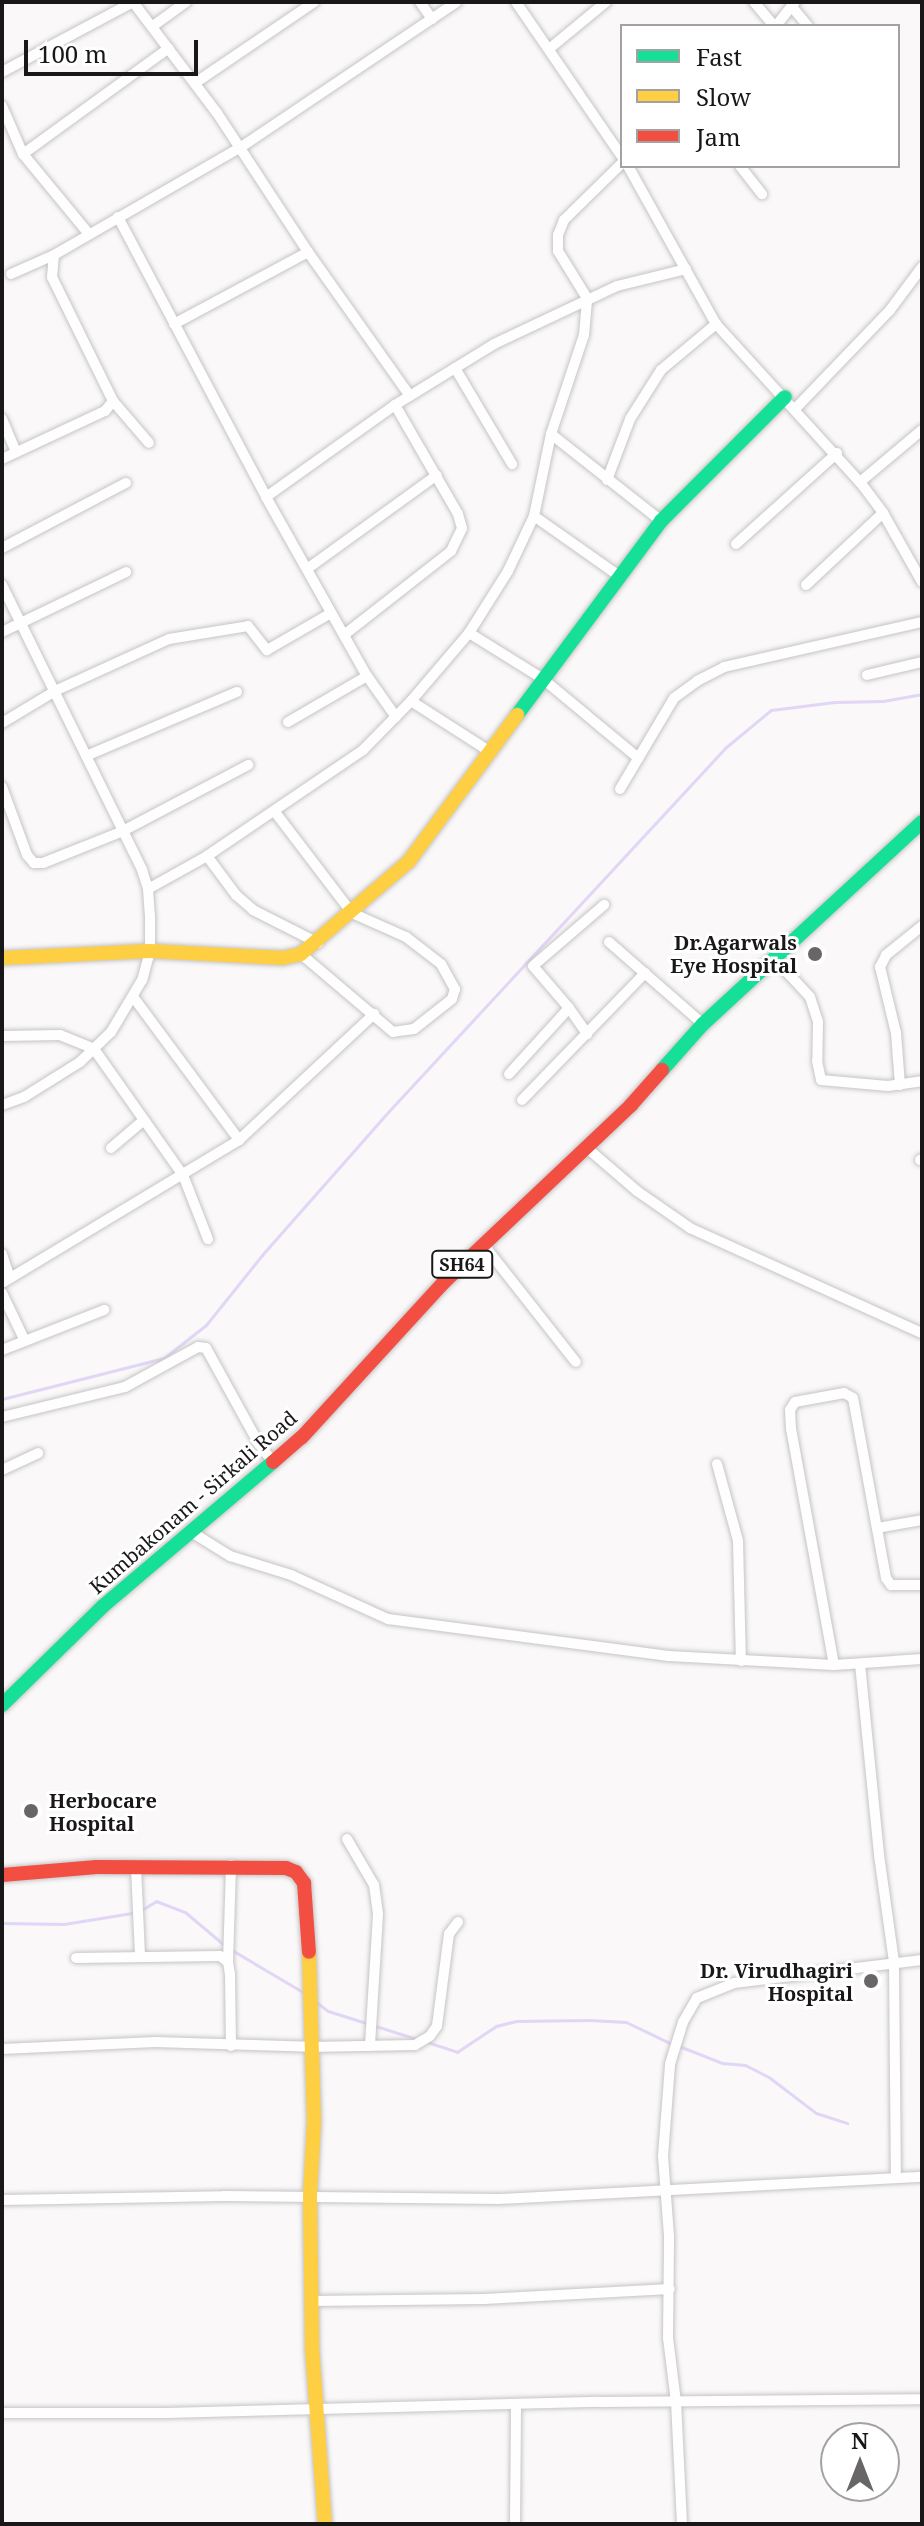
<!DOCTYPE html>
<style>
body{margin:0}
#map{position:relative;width:924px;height:2526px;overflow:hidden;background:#faf8f9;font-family:"Noto Serif",serif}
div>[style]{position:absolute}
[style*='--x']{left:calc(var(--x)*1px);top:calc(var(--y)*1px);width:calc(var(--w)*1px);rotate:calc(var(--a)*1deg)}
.stream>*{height:3px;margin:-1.5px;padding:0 1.5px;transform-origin:1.5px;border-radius:1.5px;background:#e2d6f6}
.roads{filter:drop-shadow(0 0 2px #c6c4c5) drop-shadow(0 0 2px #c6c4c5)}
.street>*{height:10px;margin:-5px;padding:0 5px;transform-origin:5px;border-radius:5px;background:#fefefe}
.fast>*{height:14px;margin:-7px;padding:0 7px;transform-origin:7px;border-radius:7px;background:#16e098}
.slow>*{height:14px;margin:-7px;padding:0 7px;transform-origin:7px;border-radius:7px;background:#ffcf43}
.jam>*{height:14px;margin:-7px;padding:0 7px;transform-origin:7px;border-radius:7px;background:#f24e42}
.dots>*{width:22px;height:22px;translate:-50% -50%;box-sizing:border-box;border:4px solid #fff;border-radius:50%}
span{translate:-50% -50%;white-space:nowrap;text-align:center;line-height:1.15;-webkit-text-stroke:6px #fff;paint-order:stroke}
.shield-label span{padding:2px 6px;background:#fff;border:2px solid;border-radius:6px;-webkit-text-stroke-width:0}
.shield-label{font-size:18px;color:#191718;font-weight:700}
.poi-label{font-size:20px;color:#191718;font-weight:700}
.right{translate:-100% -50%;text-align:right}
.left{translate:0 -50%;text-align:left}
.street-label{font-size:20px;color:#191718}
.frame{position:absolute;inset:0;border:4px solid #191718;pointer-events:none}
.legend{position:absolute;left:620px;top:24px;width:280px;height:144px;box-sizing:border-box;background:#fff;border:2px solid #a3a2a3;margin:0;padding:10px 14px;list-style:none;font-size:24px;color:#191718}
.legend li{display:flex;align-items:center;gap:16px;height:40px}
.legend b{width:40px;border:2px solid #a3a2a3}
.north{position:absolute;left:820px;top:2422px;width:80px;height:80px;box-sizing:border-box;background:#fff;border:2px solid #a3a2a3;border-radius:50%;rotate:0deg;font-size:22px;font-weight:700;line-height:32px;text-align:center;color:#191718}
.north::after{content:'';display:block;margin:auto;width:28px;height:36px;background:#686667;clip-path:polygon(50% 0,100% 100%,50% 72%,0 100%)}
.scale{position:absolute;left:24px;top:40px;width:174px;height:36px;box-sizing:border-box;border:4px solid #191718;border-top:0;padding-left:10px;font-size:24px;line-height:28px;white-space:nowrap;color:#191718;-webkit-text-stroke:6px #fff;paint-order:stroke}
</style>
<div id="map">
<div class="stream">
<i style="--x:2;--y:1399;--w:167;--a:-14.2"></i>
<i style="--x:164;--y:1358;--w:53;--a:-38.2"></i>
<i style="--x:206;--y:1325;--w:90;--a:-51.3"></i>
<i style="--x:262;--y:1255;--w:192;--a:-48.6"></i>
<i style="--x:389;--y:1111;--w:495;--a:-47.2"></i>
<i style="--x:725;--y:748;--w:60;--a:-39.6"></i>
<i style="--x:771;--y:710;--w:64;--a:-7.1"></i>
<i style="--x:835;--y:702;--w:48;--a:-1.2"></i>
<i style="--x:883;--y:701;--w:40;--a:-10"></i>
<i style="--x:2;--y:1923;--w:62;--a:0.9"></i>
<i style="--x:64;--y:1924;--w:75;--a:-9.2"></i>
<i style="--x:138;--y:1912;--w:21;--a:-31"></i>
<i style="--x:156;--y:1901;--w:31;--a:21"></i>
<i style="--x:185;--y:1912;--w:51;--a:40.2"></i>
<i style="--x:230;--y:1949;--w:88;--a:30.6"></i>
<i style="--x:315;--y:2001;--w:16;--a:38"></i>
<i style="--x:328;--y:2011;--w:96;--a:17.5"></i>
<i style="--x:427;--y:2042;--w:32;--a:18"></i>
<i style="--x:457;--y:2052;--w:47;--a:-33.7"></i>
<i style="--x:496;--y:2026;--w:21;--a:-14"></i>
<i style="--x:516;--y:2021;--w:74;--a:-0.8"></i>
<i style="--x:590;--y:2020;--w:36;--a:3"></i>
<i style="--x:626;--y:2022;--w:51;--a:25.6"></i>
<i style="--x:679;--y:2046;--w:46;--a:21.6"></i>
<i style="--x:722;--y:2063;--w:23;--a:5"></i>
<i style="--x:745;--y:2065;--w:28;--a:27"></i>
<i style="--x:770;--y:2078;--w:58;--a:37.3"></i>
<i style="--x:816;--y:2113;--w:33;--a:18"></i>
</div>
<div class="roads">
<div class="street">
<i style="--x:133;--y:2;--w:139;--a:52.9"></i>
<i style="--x:217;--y:113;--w:166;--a:56.8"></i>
<i style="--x:308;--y:252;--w:176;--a:54.7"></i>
<i style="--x:420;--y:2;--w:21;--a:55"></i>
<i style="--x:516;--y:2;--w:188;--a:55.6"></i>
<i style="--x:754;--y:2;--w:31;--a:50"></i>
<i style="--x:792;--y:7;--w:25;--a:50"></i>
<i style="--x:153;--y:26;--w:41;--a:-36"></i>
<i style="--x:776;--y:26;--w:31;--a:-52"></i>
<i style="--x:549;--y:49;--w:74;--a:-39.5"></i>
<i style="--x:2;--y:72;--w:149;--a:-28.1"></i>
<i style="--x:195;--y:83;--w:144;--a:-34.2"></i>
<i style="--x:2;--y:106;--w:52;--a:66.4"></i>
<i style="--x:23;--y:154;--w:104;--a:50.5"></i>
<i style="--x:23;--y:154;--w:180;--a:-36"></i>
<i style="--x:628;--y:166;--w:181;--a:60.9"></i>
<i style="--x:716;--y:324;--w:214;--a:47.7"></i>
<i style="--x:860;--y:482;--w:39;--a:53"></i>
<i style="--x:883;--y:513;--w:79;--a:60.5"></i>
<i style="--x:740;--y:166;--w:36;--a:52"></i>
<i style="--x:118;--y:217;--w:317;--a:62.1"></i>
<i style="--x:266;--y:497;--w:206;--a:60.6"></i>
<i style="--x:367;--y:676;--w:50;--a:54.7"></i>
<i style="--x:11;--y:274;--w:47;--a:-23.8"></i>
<i style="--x:174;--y:324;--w:152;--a:-28.2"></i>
<i style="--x:455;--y:368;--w:112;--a:59.3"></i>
<i style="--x:113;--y:401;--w:55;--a:49.4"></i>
<i style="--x:796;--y:408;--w:136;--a:-46.2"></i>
<i style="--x:890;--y:310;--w:54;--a:-53.3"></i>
<i style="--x:2;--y:419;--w:36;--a:67"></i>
<i style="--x:551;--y:434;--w:140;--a:38.3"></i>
<i style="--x:2;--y:459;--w:114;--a:-25"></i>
<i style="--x:105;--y:411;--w:13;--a:-51"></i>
<i style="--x:113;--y:401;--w:138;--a:-116.2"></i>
<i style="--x:52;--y:277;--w:22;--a:-85"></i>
<i style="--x:54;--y:255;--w:216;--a:-30"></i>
<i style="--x:241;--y:147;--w:260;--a:-33.9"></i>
<i style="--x:607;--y:480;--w:65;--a:-69.3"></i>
<i style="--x:630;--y:419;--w:58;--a:-57.7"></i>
<i style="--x:661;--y:370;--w:72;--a:-39.9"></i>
<i style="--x:860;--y:482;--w:81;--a:-40"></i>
<i style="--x:266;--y:497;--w:158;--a:-35.5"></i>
<i style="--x:395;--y:405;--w:116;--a:-31.6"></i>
<i style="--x:494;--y:344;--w:136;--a:-25.2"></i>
<i style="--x:617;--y:286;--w:71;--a:-13.8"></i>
<i style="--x:534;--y:516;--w:104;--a:35.2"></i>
<i style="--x:736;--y:544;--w:136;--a:-42"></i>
<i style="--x:2;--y:548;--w:140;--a:-27.7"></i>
<i style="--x:307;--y:569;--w:160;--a:-35.9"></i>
<i style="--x:2;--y:585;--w:318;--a:63.8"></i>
<i style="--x:142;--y:870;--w:20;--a:72"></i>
<i style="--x:148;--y:889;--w:26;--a:86"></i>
<i style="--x:150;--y:915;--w:36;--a:90"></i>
<i style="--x:150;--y:951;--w:30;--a:105"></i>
<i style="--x:142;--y:980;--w:61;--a:120.8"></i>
<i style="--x:111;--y:1032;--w:43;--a:135.9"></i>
<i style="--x:80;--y:1062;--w:66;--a:148"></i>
<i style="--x:24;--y:1097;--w:23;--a:160"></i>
<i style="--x:806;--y:585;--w:105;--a:-43.1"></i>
<i style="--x:2;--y:632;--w:138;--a:-25.8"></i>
<i style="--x:469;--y:633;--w:87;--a:31.9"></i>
<i style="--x:543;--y:679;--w:124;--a:39.7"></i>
<i style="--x:344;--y:635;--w:136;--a:-38.1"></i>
<i style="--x:451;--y:551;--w:25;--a:-64"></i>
<i style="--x:462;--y:528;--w:15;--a:-106"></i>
<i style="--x:458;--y:514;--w:126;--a:-120"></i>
<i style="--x:867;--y:675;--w:57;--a:-13.3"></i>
<i style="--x:411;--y:701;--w:93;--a:32.7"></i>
<i style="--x:288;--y:722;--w:91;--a:-30.2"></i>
<i style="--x:2;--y:723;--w:64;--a:-31"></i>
<i style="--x:57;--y:690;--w:123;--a:-24.5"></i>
<i style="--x:169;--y:639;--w:80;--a:-9.3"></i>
<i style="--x:248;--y:626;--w:31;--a:52"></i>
<i style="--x:267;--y:650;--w:74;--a:-30"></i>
<i style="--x:86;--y:756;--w:164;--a:-23"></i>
<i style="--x:2;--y:787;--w:72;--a:69.8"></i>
<i style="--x:27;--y:855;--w:11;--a:49"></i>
<i style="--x:34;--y:863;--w:9;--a:0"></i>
<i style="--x:43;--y:863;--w:84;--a:-21.7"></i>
<i style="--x:121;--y:832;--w:144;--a:-27.8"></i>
<i style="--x:620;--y:789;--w:106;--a:-59.3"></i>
<i style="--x:674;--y:698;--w:29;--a:-36"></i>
<i style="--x:697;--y:681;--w:30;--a:-27"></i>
<i style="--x:724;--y:667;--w:203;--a:-12.8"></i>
<i style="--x:275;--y:812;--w:127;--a:52.7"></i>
<i style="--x:352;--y:913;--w:59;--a:24"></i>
<i style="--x:406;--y:937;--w:44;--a:37.6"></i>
<i style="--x:441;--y:964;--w:29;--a:61"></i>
<i style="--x:455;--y:989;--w:10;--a:107"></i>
<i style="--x:452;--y:999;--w:48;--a:141.7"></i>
<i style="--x:414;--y:1029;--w:21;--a:172"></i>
<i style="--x:393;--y:1032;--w:121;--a:-139.7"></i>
<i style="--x:207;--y:856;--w:49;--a:53.4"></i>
<i style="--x:236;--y:895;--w:23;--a:41"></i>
<i style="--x:253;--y:910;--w:73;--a:26.9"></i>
<i style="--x:148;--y:889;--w:68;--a:-29.2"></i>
<i style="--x:207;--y:856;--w:189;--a:-34.2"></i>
<i style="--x:363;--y:750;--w:69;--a:-45.6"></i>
<i style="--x:411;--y:701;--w:89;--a:-49.5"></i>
<i style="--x:469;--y:633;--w:73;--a:-57.8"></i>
<i style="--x:508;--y:571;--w:61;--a:-64.7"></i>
<i style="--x:534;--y:516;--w:84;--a:-78.3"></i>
<i style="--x:551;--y:434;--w:104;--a:-71.6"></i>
<i style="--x:584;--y:335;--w:37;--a:-85"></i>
<i style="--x:587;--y:298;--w:55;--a:-121.7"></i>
<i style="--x:558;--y:251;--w:16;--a:-90"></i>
<i style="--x:558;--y:235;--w:16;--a:-68"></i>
<i style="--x:564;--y:220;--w:81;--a:-44.5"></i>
<i style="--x:609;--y:942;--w:125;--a:41.1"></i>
<i style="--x:773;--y:957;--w:54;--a:47.2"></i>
<i style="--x:810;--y:997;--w:26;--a:72"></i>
<i style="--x:818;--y:1022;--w:39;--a:91"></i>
<i style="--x:817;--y:1061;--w:19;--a:78"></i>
<i style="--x:821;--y:1080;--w:67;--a:5.1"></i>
<i style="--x:888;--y:1086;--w:34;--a:-8"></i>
<i style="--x:134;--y:998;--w:177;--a:53.5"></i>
<i style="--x:569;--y:1008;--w:55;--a:-130.6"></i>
<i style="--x:533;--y:966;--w:94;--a:-40.7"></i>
<i style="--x:2;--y:1036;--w:58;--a:-1"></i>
<i style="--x:60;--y:1035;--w:37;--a:22"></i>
<i style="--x:94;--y:1049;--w:154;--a:54.8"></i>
<i style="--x:183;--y:1175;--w:69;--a:68.7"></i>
<i style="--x:509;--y:1074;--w:89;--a:-47.7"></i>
<i style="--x:569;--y:1008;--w:32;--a:55"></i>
<i style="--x:900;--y:1085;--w:52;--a:-94.4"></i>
<i style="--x:896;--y:1033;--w:68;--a:-103.6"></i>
<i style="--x:880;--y:967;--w:13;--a:-63"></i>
<i style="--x:886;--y:955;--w:46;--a:-38.9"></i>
<i style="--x:522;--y:1100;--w:177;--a:-45.9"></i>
<i style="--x:111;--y:1148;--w:43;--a:-40.3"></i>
<i style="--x:587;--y:1148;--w:66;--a:40.7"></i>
<i style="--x:637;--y:1191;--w:65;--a:34.9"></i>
<i style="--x:690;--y:1228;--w:255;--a:24.4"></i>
<i style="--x:920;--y:1160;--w:2;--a:-27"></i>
<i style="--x:483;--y:1244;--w:150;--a:51.8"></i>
<i style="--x:2;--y:1254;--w:23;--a:72"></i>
<i style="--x:2;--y:1283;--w:277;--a:-31.1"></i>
<i style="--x:239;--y:1140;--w:185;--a:-43"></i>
<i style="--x:2;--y:1293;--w:53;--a:64.4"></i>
<i style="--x:2;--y:1350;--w:110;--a:-21.4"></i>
<i style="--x:2;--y:1417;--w:127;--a:-13.7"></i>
<i style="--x:125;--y:1387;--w:83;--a:-28.7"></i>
<i style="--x:198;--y:1347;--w:8;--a:7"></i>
<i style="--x:206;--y:1348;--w:110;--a:61.1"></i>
<i style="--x:259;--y:1444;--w:24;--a:52"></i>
<i style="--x:717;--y:1464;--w:80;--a:74.7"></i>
<i style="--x:738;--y:1541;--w:120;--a:88.6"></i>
<i style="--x:2;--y:1470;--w:40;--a:-25"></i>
<i style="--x:877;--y:1528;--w:46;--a:-10.1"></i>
<i style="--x:193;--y:1533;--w:44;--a:31.9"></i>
<i style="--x:230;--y:1556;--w:64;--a:17.3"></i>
<i style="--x:291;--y:1575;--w:107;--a:24.4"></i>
<i style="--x:388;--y:1619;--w:283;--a:7.5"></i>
<i style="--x:669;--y:1656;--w:165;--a:3.1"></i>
<i style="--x:834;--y:1665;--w:88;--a:-3.9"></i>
<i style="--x:860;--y:1664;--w:192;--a:84.3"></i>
<i style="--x:879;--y:1855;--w:108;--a:82"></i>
<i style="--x:894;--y:1962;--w:215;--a:89.5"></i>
<i style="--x:834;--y:1665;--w:240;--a:-100.3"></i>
<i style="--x:791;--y:1429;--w:19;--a:-93"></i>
<i style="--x:790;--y:1410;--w:9;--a:-58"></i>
<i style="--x:795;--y:1402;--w:50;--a:-10.4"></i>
<i style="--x:844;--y:1393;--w:10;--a:29"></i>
<i style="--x:853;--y:1398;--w:183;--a:79.6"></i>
<i style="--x:886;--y:1578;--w:9;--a:54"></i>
<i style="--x:891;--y:1585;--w:31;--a:0"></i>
<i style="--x:347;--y:1839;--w:53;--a:59.6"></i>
<i style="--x:374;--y:1885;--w:29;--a:82"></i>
<i style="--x:378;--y:1914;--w:132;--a:93.5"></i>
<i style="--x:136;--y:1867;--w:88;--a:87.4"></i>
<i style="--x:76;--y:1958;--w:144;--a:-0.8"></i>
<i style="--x:220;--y:1956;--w:10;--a:37"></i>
<i style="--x:228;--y:1962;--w:12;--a:81"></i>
<i style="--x:230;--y:1974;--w:72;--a:89.2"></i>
<i style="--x:228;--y:1962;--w:97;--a:-88.2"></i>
<i style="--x:2;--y:2049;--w:153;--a:-2.6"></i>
<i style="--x:155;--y:2042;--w:155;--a:1.8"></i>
<i style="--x:310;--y:2047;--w:105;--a:-1.1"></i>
<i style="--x:415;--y:2045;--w:17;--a:-31"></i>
<i style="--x:430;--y:2036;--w:12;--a:-55"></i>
<i style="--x:437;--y:2026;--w:93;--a:-82.6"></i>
<i style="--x:449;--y:1934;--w:15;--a:-53"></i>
<i style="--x:2;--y:2200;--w:222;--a:-1"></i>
<i style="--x:224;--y:2196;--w:275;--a:0.6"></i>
<i style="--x:499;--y:2199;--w:424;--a:-3"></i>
<i style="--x:311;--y:2301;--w:173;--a:-0.7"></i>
<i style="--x:484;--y:2299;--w:186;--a:-3.1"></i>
<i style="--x:2;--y:2413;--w:165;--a:0"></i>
<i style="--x:167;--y:2413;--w:433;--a:-1.5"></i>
<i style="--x:600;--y:2402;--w:322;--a:-0.5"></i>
<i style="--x:515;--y:2524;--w:120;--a:-89.5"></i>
<i style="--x:682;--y:2524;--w:122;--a:-92.8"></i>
<i style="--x:676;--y:2402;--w:64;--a:-97.1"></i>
<i style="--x:668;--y:2338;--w:102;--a:-89.4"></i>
<i style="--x:669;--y:2236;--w:80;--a:-94.3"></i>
<i style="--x:663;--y:2156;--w:92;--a:-85.6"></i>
<i style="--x:670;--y:2064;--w:44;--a:-72.8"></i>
<i style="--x:683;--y:2022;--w:28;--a:-60"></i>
<i style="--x:697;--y:1998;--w:40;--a:-22"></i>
<i style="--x:734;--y:1983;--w:189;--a:-7"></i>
</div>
<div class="fast">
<i style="--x:517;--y:715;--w:242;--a:-53.4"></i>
<i style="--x:661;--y:521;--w:175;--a:-45"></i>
<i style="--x:662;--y:1070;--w:62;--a:-48.3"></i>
<i style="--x:703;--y:1024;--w:298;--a:-42.7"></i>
<i style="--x:2;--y:1705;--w:140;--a:-44.4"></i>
<i style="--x:102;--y:1607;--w:224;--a:-40.3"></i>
</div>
<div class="slow">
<i style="--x:2;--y:958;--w:148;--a:-2.7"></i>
<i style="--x:150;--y:951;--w:133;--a:3"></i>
<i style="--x:283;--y:958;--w:18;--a:-13"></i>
<i style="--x:301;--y:954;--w:143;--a:-40.7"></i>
<i style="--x:409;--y:861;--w:182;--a:-53.5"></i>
<i style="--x:309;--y:1952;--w:170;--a:88.3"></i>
<i style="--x:314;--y:2122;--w:75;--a:93.1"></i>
<i style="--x:310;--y:2197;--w:151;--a:89.2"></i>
<i style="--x:312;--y:2348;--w:176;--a:85.8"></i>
</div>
<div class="jam">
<i style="--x:273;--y:1462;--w:38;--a:-41"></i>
<i style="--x:302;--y:1437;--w:209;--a:-47.5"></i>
<i style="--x:443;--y:1283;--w:259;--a:-43.4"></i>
<i style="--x:631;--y:1105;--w:47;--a:-48.5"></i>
<i style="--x:2;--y:1875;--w:95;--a:-4.8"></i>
<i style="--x:97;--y:1867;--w:189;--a:0.3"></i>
<i style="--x:286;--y:1868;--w:11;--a:22"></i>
<i style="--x:296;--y:1872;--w:14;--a:54"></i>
<i style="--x:304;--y:1883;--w:69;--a:85.9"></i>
</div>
</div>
<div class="dots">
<i style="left:815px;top:954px;background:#686667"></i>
<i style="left:31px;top:1811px;background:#686667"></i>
<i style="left:871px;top:1981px;background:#686667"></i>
</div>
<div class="shield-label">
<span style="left:462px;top:1264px">SH64</span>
</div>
<div class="poi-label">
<span class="right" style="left:797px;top:954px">Dr.Agarwals<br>Eye Hospital</span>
<span class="left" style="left:49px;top:1812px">Herbocare<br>Hospital</span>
<span class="right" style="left:853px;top:1982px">Dr. Virudhagiri<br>Hospital</span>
</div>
<div class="street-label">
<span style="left:193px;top:1502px;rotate:-41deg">Kumbakonam - Sirkali Road</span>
</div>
<div class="frame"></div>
<ul class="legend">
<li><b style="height:10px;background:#16e098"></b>Fast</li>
<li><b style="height:10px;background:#ffcf43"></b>Slow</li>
<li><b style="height:10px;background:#f24e42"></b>Jam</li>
</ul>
<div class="north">N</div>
<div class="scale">100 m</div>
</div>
